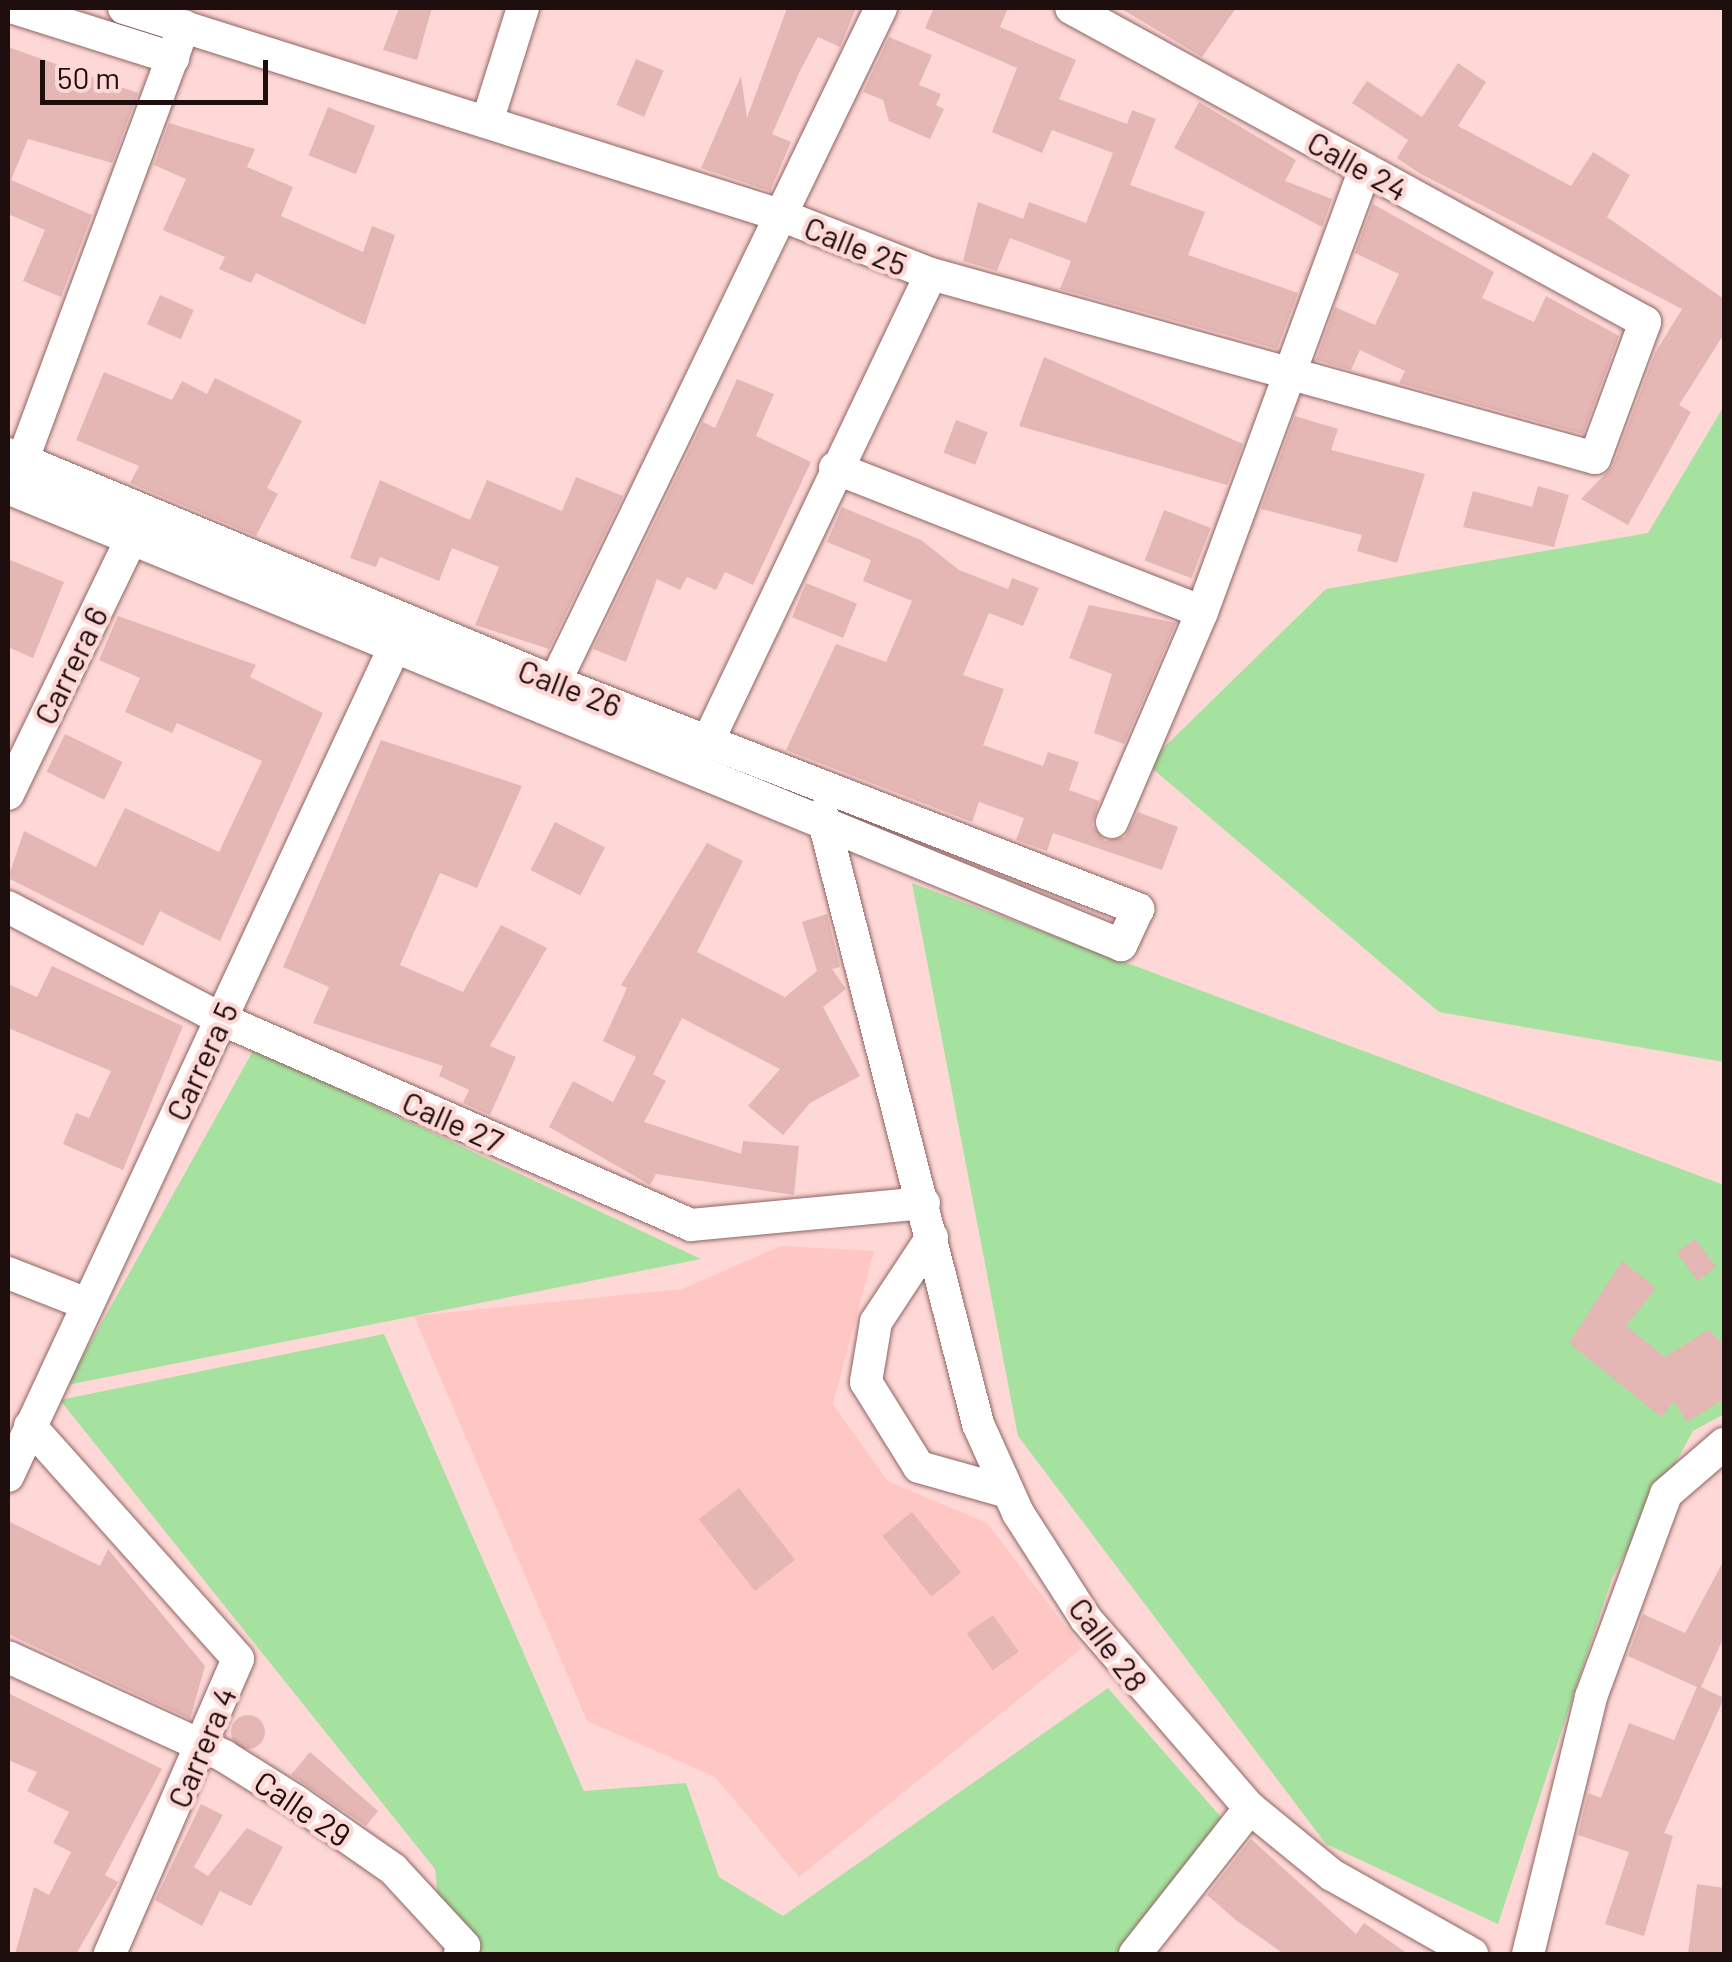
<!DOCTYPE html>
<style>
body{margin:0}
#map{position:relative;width:1732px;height:1962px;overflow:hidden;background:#fed8d6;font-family:Barlow,sans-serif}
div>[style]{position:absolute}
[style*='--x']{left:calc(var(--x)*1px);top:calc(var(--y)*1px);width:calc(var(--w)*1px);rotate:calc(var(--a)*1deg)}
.built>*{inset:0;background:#ffc7c4}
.green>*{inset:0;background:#a6e29f}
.building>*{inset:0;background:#e4b6b4;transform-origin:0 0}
.round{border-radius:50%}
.roads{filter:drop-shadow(0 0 2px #8e6563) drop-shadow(0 0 2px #8e6563)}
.minor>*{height:32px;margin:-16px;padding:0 16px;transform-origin:16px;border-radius:16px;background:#fff}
span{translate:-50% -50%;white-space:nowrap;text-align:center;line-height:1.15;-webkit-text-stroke:9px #fed8d6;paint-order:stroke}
.street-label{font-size:32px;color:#1e0e0e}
.frame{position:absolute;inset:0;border:10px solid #1e0e0e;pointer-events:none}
.scale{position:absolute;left:40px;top:60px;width:228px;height:45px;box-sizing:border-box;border:5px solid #1e0e0e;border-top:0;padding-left:12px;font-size:30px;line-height:35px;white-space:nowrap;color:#1e0e0e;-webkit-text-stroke:8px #fed8d6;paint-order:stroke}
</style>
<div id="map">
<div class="built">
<i style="clip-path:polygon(781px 1246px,874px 1251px,833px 1404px,888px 1481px,987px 1523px,1082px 1648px,799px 1877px,715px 1777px,587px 1721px,414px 1316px,682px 1289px)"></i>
</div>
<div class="green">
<i style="clip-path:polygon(1724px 406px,1724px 1062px,1439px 1012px,1147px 764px,1326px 589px,1648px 533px)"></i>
<i style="clip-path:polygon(912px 883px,1724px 1185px,1724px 1414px,1693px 1431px,1612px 1578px,1498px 1924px,1326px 1844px,1018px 1436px)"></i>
<i style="clip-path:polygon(254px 1049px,701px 1259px,67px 1385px)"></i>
<i style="clip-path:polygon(384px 1334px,584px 1791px,686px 1783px,719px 1877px,783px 1916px,1108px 1688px,1227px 1824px,1119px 1954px,444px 1954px,435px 1869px,60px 1400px)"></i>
</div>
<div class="building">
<i style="clip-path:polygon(399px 8px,432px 8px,417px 60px,383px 50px)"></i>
<i style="clip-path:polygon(787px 8px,856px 8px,840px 47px,818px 37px,800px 71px,772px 134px,791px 142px,770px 191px,701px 168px,741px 76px,747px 118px)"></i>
<i style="clip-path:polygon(934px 8px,1008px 8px,1000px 27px,1076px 60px,1059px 99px,1127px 124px,1132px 110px,1156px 119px,1130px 185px,1205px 212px,1188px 255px,1298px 293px,1277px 349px,1060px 289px,1071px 261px,1010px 238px,997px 271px,963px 261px,978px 202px,1023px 219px,1029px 202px,1086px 223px,1113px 153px,1052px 130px,1042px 153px,992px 132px,1017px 68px,925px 28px)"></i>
<i style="clip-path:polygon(1120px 8px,1236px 8px,1202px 57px)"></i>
<i style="clip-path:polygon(889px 37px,932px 55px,919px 85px,941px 94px,936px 105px,944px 109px,930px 139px,889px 121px,883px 100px,863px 92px)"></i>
<i style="clip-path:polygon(8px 47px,138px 93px,112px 163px,28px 139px,11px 180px,92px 215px,61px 297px,23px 281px,45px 230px,8px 214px)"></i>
<i style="left:636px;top:59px;width:30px;height:50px;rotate:23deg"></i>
<i style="clip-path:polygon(1458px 63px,1486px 82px,1458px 126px,1571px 186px,1593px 152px,1630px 175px,1607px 217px,1724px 299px,1724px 334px,1679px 405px,1691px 412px,1628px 525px,1581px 499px,1613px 466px,1655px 353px,1682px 309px,1419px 173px,1397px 158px,1408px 140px,1352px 103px,1367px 81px,1422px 117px)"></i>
<i style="clip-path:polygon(1199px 102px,1296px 160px,1285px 181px,1332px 199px,1322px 227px,1174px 148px)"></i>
<i style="left:328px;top:107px;width:51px;height:52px;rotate:22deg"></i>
<i style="clip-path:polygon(169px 123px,255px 149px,247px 167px,293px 187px,281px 216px,363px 252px,372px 226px,395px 235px,365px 325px,256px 273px,251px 283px,219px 269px,225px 257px,163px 230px,186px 179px,154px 165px)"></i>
<i style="clip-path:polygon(1373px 204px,1494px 272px,1482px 298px,1534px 322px,1546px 296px,1619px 336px,1583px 434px,1399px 383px,1405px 371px,1360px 350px,1351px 370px,1316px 360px,1335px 307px,1375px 325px,1399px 274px,1355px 253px)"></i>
<i style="left:160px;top:295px;width:37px;height:32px;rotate:24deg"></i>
<i style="clip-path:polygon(1044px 357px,1243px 444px,1227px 485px,1019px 426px)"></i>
<i style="clip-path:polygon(104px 372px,172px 400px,182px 381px,207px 394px,215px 378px,302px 421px,267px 488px,278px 494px,256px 536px,130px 483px,139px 466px,76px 440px)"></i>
<i style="clip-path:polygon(737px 379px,774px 394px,756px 436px,811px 462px,753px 585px,725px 572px,716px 590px,687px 577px,680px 590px,657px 579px,626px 662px,593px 649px,703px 422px,715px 428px)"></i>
<i style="clip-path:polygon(1295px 416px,1338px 429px,1331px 450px,1425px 474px,1397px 563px,1357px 551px,1362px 535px,1261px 509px)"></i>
<i style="left:956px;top:420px;width:34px;height:35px;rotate:21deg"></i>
<i style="clip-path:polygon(576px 477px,623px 496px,549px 649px,475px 625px,499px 567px,452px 548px,439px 581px,380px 557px,376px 567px,350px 558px,380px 480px,470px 520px,487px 480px,562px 511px)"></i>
<i style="clip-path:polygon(1538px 486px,1569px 495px,1554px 547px,1463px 527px,1473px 491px,1532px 507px)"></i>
<i style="clip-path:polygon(842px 507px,921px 540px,959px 570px,1008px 589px,1012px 578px,1039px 588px,1023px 626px,989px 613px,963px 675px,1004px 689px,983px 745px,1043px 766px,1048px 752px,1079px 762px,1069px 790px,1099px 801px,1092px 825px,1105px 841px,1125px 837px,1138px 812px,1178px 827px,1162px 870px,1053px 833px,1047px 851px,1016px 840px,1024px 818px,979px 802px,972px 822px,786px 750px,836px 644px,886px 662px,912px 601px,863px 581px,871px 560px,827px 542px)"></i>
<i style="left:1164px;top:510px;width:50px;height:54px;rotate:21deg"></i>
<i style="clip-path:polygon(8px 559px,64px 582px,33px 658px,8px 647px)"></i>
<i style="left:806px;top:583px;width:55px;height:37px;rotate:22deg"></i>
<i style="clip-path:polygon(1089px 605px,1176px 623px,1124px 744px,1094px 733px,1112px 674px,1069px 658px)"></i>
<i style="clip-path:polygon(118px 616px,256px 665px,250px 677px,323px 713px,220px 941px,160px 911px,143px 946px,8px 878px,24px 831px,96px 867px,125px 808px,219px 852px,262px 761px,177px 723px,172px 733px,125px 712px,140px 678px,99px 660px)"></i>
<i style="left:65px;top:734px;width:64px;height:42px;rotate:26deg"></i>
<i style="clip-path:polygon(381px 740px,522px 786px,477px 888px,440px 873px,400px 965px,463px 992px,501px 925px,547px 948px,490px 1046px,516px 1057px,490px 1115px,463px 1103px,469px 1090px,439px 1076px,443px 1066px,313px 1023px,329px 987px,283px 967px)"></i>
<i style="left:555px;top:822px;width:56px;height:54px;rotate:27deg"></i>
<i style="clip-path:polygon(707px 843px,743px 861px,697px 952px,785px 997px,817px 971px,802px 922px,827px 914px,840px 967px,832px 969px,846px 989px,823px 1007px,860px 1076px,810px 1103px,783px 1135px,748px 1106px,780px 1069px,682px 1018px,653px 1074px,666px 1081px,644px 1122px,741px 1154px,743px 1141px,799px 1146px,794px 1195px,656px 1174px,650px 1185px,549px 1127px,573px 1081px,613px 1102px,636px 1057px,603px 1041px,627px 988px,621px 985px)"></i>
<i style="clip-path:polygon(52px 966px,183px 1026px,123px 1170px,63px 1144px,76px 1113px,89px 1118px,111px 1071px,8px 1028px,8px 984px,37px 997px)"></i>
<i style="left:1695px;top:1239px;width:35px;height:23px;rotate:53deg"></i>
<i style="clip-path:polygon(1622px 1261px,1656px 1288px,1626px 1326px,1665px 1357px,1708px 1330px,1724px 1344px,1724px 1399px,1687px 1422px,1674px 1401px,1661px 1417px,1569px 1343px)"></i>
<i style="left:739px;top:1488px;width:91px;height:51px;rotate:52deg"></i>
<i style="left:912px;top:1512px;width:78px;height:38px;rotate:51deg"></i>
<i style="clip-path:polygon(8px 1521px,100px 1566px,108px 1549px,205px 1666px,190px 1719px,8px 1634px)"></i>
<i style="clip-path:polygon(1724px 1560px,1724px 1637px,1701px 1687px,1724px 1698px,1664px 1833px,1673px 1836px,1644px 1936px,1605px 1924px,1629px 1852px,1578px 1835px,1588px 1793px,1601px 1798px,1629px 1723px,1674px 1740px,1697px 1687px,1628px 1656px,1643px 1614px,1685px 1633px)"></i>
<i style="left:993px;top:1615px;width:45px;height:32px;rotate:55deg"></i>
<i style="clip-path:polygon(8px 1693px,162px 1769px,105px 1875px,118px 1882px,76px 1954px,15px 1954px,34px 1887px,49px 1895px,71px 1852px,53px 1843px,69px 1812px,27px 1791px,37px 1772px,8px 1760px)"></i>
<i class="round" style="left:231px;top:1715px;width:34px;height:34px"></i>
<i style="clip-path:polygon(310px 1752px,378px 1811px,366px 1826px,291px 1775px)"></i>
<i style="clip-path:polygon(201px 1804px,223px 1815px,194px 1867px,208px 1876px,247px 1828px,283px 1847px,251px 1906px,220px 1891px,202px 1926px,155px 1900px)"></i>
<i style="clip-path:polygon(1251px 1839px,1356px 1934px,1364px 1923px,1408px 1954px,1284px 1954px,1237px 1921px,1207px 1895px)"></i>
<i style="clip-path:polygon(1697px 1884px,1724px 1888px,1724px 1954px,1688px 1954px)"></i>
</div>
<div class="roads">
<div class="minor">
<i style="--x:14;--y:8;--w:167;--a:17.5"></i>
<i style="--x:124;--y:8;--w:691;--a:17.52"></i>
<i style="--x:783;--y:216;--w:159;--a:21.4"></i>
<i style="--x:931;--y:274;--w:689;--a:15.49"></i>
<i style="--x:1595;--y:458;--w:145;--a:-69.8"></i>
<i style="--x:1645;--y:322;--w:654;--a:-151.32"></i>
<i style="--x:487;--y:122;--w:120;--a:-72.5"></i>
<i style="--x:8;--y:454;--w:593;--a:22.63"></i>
<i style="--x:555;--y:682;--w:626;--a:21.27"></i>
<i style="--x:1138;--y:909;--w:40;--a:115"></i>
<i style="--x:1121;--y:945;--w:1203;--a:-157.68"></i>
<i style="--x:23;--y:459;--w:462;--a:-69.6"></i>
<i style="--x:835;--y:468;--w:394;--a:21.4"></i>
<i style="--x:555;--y:682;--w:749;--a:-64.19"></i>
<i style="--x:709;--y:739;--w:515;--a:-64.48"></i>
<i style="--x:8;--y:794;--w:285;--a:-64.2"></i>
<i style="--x:822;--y:814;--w:630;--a:75.65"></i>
<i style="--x:978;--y:1424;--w:98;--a:65.8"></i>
<i style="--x:1018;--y:1513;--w:126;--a:57.3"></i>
<i style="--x:1086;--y:1619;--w:250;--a:49.1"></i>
<i style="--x:1250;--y:1808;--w:106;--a:39.3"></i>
<i style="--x:1332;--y:1875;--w:161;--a:29.4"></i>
<i style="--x:1112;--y:822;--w:228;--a:-66.8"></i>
<i style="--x:1202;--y:612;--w:472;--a:-69.8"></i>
<i style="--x:8;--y:907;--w:241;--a:27.7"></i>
<i style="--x:221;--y:1019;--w:513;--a:23.67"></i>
<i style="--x:691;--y:1225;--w:234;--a:-5.4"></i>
<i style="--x:932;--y:1237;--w:102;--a:123.4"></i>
<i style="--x:876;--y:1322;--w:61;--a:99.5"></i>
<i style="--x:866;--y:1382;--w:100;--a:58.1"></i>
<i style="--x:919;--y:1467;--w:92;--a:15.7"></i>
<i style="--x:8;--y:1273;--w:85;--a:21.4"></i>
<i style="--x:30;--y:1426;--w:312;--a:48.2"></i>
<i style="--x:238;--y:1659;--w:322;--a:113.5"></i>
<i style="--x:8;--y:1476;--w:916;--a:-65"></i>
<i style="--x:8;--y:1657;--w:238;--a:24.6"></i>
<i style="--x:224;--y:1756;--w:86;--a:32.2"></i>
<i style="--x:297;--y:1802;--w:117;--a:34.9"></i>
<i style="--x:393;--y:1869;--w:105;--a:47.3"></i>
<i style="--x:464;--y:1946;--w:9;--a:117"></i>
<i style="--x:1135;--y:1954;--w:186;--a:-51.8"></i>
<i style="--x:1528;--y:1954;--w:265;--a:-76.2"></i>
<i style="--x:1591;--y:1697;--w:216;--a:-69.7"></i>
<i style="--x:1666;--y:1494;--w:77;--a:-40.8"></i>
</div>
</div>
<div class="street-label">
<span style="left:1358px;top:165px;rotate:29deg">Calle 24</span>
<span style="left:856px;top:245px;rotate:22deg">Calle 25</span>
<span style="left:70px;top:665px;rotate:-64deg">Carrera 6</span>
<span style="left:570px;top:687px;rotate:21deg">Calle 26</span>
<span style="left:201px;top:1061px;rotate:-65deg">Carrera 5</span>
<span style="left:453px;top:1121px;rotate:24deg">Calle 27</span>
<span style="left:1109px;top:1644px;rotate:53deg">Calle 28</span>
<span style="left:201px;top:1747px;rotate:-67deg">Carrera 4</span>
<span style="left:303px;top:1808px;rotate:34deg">Calle 29</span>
</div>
<div class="frame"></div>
<div class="scale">50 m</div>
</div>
